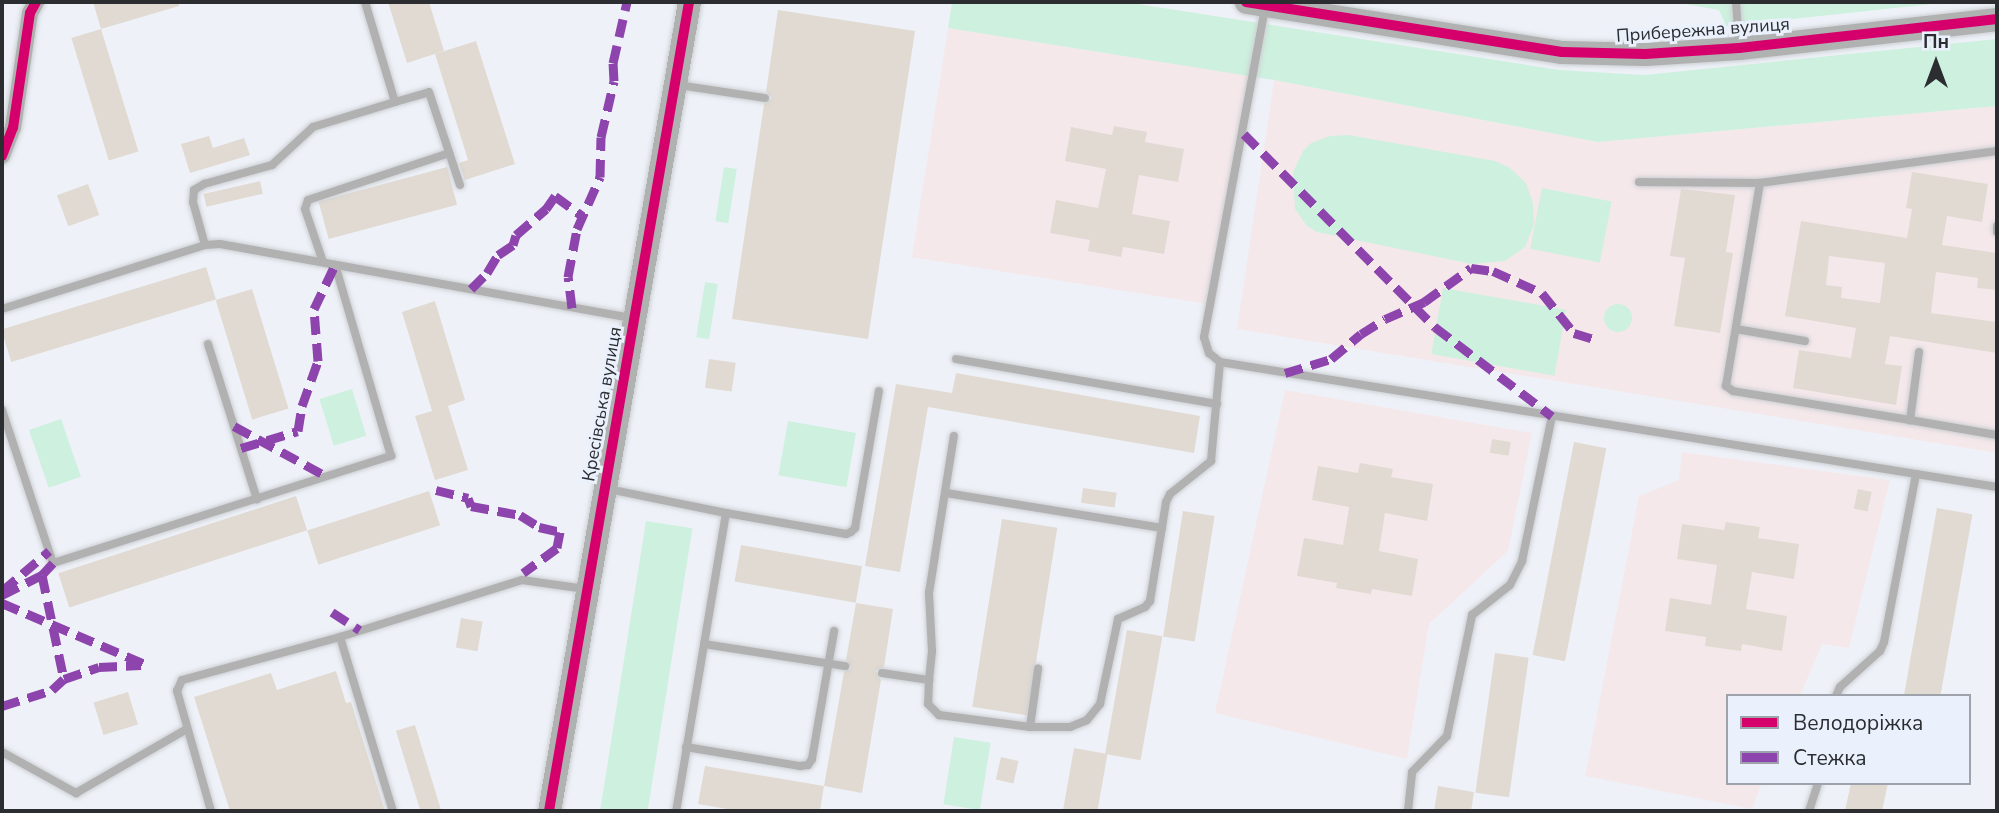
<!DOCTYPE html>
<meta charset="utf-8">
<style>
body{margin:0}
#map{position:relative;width:1999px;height:813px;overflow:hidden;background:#eef2f8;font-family:"Nunito Sans",sans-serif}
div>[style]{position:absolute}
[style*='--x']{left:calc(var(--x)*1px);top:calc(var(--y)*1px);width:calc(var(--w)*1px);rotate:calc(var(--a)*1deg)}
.education>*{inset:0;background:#f5e8eb;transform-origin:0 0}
.green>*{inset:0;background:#cef0de;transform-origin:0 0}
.round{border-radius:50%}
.building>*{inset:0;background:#e1dad2;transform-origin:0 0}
.roads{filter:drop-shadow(0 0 2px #cccfd3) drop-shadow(0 0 2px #cccfd3)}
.lane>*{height:8px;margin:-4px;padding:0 4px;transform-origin:4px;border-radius:4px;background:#b2b1b1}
.street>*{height:16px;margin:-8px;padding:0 8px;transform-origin:8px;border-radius:8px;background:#b2b1b1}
.secondary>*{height:23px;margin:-11.5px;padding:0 11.5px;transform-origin:11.5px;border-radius:11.5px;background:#b0b1b1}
.quiet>*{height:9px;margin-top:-4.5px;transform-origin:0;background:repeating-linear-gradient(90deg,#8e44ad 0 18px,transparent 0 27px)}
.cycleway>*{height:10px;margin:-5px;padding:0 5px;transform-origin:5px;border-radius:5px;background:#d6006c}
span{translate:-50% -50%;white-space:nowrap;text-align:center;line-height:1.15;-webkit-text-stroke:6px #eaf1fc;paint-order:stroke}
.street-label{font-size:18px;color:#2b2d31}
.frame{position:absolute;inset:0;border:4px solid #2b2d31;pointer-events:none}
.legend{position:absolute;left:1726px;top:694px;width:245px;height:91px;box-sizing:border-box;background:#eaf1fc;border:2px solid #9ea3ab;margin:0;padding:9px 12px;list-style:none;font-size:21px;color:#2b2d31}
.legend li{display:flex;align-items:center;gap:14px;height:35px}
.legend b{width:35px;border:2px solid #9ea3ab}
.north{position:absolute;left:1901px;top:28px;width:70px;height:70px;-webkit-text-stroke:5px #eaf1fc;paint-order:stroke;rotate:0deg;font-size:19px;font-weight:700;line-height:28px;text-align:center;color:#2b2d31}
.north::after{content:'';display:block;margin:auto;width:24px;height:32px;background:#2b2d31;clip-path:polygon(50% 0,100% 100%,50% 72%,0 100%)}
</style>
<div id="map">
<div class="education">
<i style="left:948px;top:28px;width:307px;height:232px;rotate:9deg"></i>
<i style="clip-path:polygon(1274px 80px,1598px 142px,1997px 106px,1997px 453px,1237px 329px)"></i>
<i style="clip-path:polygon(1285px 390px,1532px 433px,1508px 551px,1429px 624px,1407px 759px,1215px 713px)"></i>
<i style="clip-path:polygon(1682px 452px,1890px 480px,1849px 648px,1822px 644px,1800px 696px,1728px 696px,1728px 783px,1762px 783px,1752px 809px,1585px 776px,1639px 496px,1679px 480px)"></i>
</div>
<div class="green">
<i style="clip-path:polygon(952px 2px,1125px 2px,1559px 70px,1644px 75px,1997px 39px,1997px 106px,1598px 142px,1274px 80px,948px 28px)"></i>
<i style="clip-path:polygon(1674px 2px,1951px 2px,1726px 26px,1719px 10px)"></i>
<i style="clip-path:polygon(1349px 135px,1495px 161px,1510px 168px,1526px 183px,1533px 203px,1534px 225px,1525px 247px,1505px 261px,1472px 264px,1317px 232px,1307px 226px,1295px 209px,1293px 172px,1303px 151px,1311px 143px,1330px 136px)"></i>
<i style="left:724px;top:167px;width:13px;height:55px;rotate:9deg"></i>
<i style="left:1542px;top:188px;width:71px;height:62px;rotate:11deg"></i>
<i style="left:705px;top:282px;width:13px;height:56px;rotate:9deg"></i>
<i style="left:1443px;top:288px;width:125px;height:67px;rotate:10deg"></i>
<i class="round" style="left:1604px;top:304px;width:28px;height:28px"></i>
<i style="left:352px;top:389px;width:49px;height:34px;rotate:73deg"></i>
<i style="left:61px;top:419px;width:61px;height:34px;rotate:71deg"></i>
<i style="left:788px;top:421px;width:69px;height:55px;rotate:10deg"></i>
<i style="left:646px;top:521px;width:47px;height:294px;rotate:9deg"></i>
<i style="left:954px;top:737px;width:37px;height:68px;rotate:9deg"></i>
</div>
<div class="building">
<i style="clip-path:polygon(93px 2px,179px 2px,179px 6px,101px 29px)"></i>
<i style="clip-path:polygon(388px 2px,429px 2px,444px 51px,407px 63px)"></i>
<i style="clip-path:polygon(778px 10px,915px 31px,868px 339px,732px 319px,764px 104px,772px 98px,766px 92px)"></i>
<i style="left:101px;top:29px;width:128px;height:31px;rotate:73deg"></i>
<i style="clip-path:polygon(476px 41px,515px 164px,465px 180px,459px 163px,468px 160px,435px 54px)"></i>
<i style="clip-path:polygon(1114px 126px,1147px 132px,1145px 142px,1184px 149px,1178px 182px,1139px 175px,1132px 214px,1170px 221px,1164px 254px,1123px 247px,1121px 257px,1088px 251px,1090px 240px,1050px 233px,1056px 200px,1098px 208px,1106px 169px,1065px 161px,1071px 127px,1112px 135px)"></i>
<i style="clip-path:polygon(209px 136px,213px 148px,244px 138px,250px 155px,190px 173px,181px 144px)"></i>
<i style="left:447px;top:167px;width:39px;height:133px;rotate:75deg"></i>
<i style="clip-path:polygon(evenodd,1912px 172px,1988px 184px,1982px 222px,1947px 216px,1942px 245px,1997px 253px,1997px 290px,1977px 288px,1978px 278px,1936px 272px,1931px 313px,1997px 322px,1997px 353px,1890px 336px,1885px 364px,1902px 366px,1896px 405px,1793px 388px,1799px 350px,1851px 358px,1856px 328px,1785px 316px,1801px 221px,1907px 238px,1912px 209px,1906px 208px,1912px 172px,1829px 256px,1885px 263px,1880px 303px,1841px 298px,1842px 287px,1826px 285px,1829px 256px)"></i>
<i style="left:260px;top:181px;width:13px;height:58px;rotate:77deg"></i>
<i style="left:88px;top:184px;width:33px;height:33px;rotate:70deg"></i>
<i style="clip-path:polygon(1681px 189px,1735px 195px,1726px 252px,1733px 253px,1720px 333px,1674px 326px,1685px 258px,1670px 256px)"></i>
<i style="left:206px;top:267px;width:34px;height:214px;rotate:73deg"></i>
<i style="left:252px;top:289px;width:125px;height:38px;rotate:73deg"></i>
<i style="clip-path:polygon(435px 301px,465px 400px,448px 406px,468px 470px,435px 480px,415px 416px,432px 411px,402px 312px)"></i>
<i style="left:709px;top:359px;width:27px;height:29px;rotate:8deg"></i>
<i style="clip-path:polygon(956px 373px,1200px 416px,1194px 453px,928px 407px,900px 572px,865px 566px,896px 384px,952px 393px)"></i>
<i style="left:1492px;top:439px;width:19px;height:14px;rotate:9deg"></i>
<i style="left:1574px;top:442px;width:33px;height:217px;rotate:11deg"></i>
<i style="clip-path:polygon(1360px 463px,1393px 469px,1391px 477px,1433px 484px,1427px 521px,1385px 513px,1379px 551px,1418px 559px,1412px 596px,1372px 589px,1371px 594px,1336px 588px,1337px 583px,1297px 576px,1304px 538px,1343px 545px,1349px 507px,1312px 500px,1318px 466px,1358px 473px)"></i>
<i style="left:1083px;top:488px;width:34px;height:15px;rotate:8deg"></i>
<i style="left:1858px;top:489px;width:14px;height:20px;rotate:12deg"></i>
<i style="left:429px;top:491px;width:36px;height:128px;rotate:72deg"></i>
<i style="left:296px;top:496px;width:36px;height:250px;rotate:72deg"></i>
<i style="left:1937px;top:508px;width:36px;height:191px;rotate:10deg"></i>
<i style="left:1183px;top:511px;width:32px;height:127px;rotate:9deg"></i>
<i style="left:1002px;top:519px;width:56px;height:190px;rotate:9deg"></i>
<i style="clip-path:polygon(1726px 522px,1760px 527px,1758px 538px,1799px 544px,1794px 579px,1752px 572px,1746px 609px,1787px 616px,1782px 651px,1742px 644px,1741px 651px,1705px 646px,1706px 637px,1665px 631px,1670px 598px,1711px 605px,1717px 565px,1677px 559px,1682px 524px,1724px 530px)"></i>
<i style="left:741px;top:545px;width:123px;height:37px;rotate:10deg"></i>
<i style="clip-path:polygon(856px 603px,893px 609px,884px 667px,876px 671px,881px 680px,862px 793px,824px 786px,844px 672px,851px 668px,846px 660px)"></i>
<i style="left:461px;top:618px;width:22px;height:30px;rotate:10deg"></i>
<i style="left:1127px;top:630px;width:36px;height:126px;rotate:10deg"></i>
<i style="left:1495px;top:653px;width:34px;height:141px;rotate:8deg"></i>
<i style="clip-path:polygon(336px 671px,346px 703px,351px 702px,385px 811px,230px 811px,194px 697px,271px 673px,277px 690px)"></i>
<i style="left:128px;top:692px;width:34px;height:36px;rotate:73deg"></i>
<i style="left:415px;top:725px;width:90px;height:20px;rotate:73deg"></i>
<i style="left:1074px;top:748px;width:34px;height:64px;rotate:10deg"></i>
<i style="left:1001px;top:757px;width:18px;height:23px;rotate:13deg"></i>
<i style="clip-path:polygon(705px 766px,824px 786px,820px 811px,739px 811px,698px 804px)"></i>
<i style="clip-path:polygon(1851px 783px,1888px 783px,1882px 811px,1845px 811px)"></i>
<i style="clip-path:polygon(1438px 786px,1474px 792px,1471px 811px,1434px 811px)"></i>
</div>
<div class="roads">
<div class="lane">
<i style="--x:365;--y:2;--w:104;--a:73.3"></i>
<i style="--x:395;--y:102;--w:35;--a:-16"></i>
<i style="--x:429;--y:92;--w:98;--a:71.6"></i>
<i style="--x:1736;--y:2;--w:42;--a:85.9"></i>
<i style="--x:1265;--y:8;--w:335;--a:100.5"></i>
<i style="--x:1204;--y:337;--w:17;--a:73"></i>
<i style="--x:1209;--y:353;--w:14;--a:39"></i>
<i style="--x:1220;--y:362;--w:787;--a:9.14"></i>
<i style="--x:678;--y:85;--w:88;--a:8.5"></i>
<i style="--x:1639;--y:182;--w:121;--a:0.5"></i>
<i style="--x:1997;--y:226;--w:6;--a:90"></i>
<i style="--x:205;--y:245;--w:45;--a:-105.6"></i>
<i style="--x:193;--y:202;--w:12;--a:-85"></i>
<i style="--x:194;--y:190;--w:12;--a:-31"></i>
<i style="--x:204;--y:184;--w:71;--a:-15.6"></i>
<i style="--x:272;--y:165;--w:56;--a:-42.8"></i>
<i style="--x:313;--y:127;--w:86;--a:-17"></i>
<i style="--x:323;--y:262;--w:56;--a:-108.8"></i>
<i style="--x:305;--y:209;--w:9;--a:-72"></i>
<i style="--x:308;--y:200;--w:149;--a:-18.4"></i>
<i style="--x:2;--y:309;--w:213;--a:-17.5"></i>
<i style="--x:205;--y:245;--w:15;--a:-4"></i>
<i style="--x:220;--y:244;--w:418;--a:10.2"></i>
<i style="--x:1736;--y:329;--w:70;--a:9.9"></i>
<i style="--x:208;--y:344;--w:163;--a:72.5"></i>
<i style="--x:1919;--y:352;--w:69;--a:97.5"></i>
<i style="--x:1910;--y:420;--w:88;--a:9.8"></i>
<i style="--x:956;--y:359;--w:265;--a:9.8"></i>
<i style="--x:2;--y:410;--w:161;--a:71.6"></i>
<i style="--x:53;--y:563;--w:355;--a:-17.6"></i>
<i style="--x:391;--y:456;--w:199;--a:-106.3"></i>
<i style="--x:1910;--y:420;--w:179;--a:-170.7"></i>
<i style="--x:1733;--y:391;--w:9;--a:-144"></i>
<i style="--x:1726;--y:386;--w:206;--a:-80.5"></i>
<i style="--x:1760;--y:183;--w:239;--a:-7.7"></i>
<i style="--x:608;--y:489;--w:120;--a:11.5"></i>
<i style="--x:726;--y:513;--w:302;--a:99.5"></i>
<i style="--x:946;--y:493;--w:219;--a:9.2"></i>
<i style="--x:726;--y:513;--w:122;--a:9.9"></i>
<i style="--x:846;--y:534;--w:5;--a:-22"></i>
<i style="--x:851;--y:532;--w:6;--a:-45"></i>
<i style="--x:855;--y:528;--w:139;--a:-80.1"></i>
<i style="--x:340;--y:637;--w:182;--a:73.1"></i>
<i style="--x:704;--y:644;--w:143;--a:8.9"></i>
<i style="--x:882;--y:673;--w:48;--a:8.5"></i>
<i style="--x:929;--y:680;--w:29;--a:-84"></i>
<i style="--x:932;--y:651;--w:58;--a:-93"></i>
<i style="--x:929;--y:593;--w:159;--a:-81"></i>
<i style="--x:929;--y:680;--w:24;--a:92"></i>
<i style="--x:928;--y:704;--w:16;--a:45"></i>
<i style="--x:939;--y:715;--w:92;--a:7.5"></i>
<i style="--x:1030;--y:727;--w:59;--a:-82.1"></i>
<i style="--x:1836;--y:696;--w:10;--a:-66"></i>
<i style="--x:1840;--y:687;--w:54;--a:-42"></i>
<i style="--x:1880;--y:651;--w:10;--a:-66"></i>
<i style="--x:1884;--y:642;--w:171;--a:-79.2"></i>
<i style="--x:1030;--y:727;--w:40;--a:0"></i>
<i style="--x:1070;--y:727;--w:18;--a:-22"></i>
<i style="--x:1087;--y:720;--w:21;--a:-51"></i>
<i style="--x:1100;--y:704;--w:87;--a:-78"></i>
<i style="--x:1118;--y:619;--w:30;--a:-24"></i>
<i style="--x:1145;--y:607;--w:8;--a:-50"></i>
<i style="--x:1150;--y:601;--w:100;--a:-80.8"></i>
<i style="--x:1166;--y:502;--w:9;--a:-63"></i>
<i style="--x:1170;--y:494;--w:53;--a:-38.8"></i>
<i style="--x:1211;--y:461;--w:99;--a:-84.8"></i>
<i style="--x:686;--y:747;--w:116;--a:9.5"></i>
<i style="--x:800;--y:766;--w:8;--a:-7"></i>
<i style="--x:808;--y:765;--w:7;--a:-56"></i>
<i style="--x:812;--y:759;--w:130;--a:-80.2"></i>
<i style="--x:2;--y:752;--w:85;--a:29"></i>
<i style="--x:76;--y:793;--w:128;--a:-30"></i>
<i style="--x:211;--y:811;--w:125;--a:-105.8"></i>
<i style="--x:177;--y:691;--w:12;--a:-66"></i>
<i style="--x:182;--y:680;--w:164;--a:-15.2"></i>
<i style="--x:340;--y:637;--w:191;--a:-17.4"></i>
<i style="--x:522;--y:580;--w:64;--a:8.1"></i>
<i style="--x:1408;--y:811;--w:39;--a:-84"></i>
<i style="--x:1412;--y:772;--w:50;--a:-45.8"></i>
<i style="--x:1447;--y:736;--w:124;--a:-78.3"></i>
<i style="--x:1472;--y:615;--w:48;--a:-38.3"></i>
<i style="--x:1510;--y:585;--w:27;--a:-63"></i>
<i style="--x:1522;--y:561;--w:148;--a:-78.3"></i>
<i style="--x:1809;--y:811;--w:29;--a:-72"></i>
</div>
<div class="street">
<i style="--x:2;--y:156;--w:30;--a:-69"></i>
<i style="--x:13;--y:128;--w:116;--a:-81.6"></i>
<i style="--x:30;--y:13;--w:13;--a:-61"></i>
</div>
<div class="secondary">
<i style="--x:1246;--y:2;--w:320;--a:9"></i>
<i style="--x:1562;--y:52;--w:83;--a:1.4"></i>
<i style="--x:1645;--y:54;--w:94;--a:-3.7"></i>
<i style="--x:1739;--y:48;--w:260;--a:-6.4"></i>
<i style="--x:549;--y:811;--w:821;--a:-80.18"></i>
</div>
</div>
<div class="quiet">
<i style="--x:1244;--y:134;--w:272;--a:45.3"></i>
<i style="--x:1435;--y:327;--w:147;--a:37.3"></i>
<i style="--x:471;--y:289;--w:23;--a:-45"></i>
<i style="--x:487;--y:273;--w:21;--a:-59"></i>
<i style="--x:498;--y:255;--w:18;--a:-34"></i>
<i style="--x:513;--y:245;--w:10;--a:-73"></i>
<i style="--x:516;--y:235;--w:40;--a:-41"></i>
<i style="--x:546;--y:209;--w:16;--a:-55"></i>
<i style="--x:555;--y:196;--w:34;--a:36"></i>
<i style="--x:572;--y:308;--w:31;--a:-97"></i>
<i style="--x:568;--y:277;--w:49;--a:-79.4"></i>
<i style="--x:577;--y:229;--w:57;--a:-66.1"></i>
<i style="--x:600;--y:177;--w:40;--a:-88.6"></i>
<i style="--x:601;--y:137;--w:57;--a:-76.9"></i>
<i style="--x:614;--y:81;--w:18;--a:-93"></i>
<i style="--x:613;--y:63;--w:63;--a:-77.1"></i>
<i style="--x:1285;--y:373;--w:48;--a:-16.9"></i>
<i style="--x:1331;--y:359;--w:39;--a:-40"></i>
<i style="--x:1361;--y:334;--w:28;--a:-32"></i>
<i style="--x:1385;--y:319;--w:43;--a:-23.6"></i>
<i style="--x:1424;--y:302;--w:58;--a:-35.9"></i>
<i style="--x:1471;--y:268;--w:22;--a:8"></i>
<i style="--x:1493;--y:271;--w:54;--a:24.2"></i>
<i style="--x:1542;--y:293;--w:51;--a:51.3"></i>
<i style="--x:1574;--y:333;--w:24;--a:17"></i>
<i style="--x:234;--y:426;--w:105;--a:28.5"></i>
<i style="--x:241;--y:448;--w:59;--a:-16.6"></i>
<i style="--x:298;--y:431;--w:25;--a:-81"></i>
<i style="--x:302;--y:406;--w:48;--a:-70.4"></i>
<i style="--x:318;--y:361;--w:52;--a:-94.4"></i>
<i style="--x:314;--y:309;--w:49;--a:-64.5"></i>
<i style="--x:436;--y:490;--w:33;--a:14"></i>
<i style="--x:468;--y:498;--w:9;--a:69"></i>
<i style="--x:471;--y:506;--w:50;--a:10.4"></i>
<i style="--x:520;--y:515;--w:22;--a:32"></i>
<i style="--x:539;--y:527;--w:22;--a:13"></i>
<i style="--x:560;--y:532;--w:16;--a:101"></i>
<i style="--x:557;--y:548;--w:42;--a:143.7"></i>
<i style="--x:53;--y:563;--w:16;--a:133"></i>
<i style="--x:42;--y:575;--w:106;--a:78.1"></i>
<i style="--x:2;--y:591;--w:62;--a:-40.4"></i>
<i style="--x:2;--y:595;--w:45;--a:-26.6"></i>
<i style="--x:2;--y:603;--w:155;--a:23.1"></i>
<i style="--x:332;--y:612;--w:33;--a:33"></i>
<i style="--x:2;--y:706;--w:52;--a:-17.7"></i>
<i style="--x:52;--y:690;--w:16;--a:-43"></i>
<i style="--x:64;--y:679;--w:37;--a:-19"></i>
<i style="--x:99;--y:667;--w:42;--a:-2.7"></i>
</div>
<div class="cycleway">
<i style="--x:1246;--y:2;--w:320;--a:9"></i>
<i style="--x:1562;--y:52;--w:83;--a:1.4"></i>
<i style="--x:1645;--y:54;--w:94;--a:-3.7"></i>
<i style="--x:1739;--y:48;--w:260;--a:-6.4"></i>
<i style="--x:2;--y:156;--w:30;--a:-69"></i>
<i style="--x:13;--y:128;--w:116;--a:-81.6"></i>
<i style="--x:30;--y:13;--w:13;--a:-61"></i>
<i style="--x:549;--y:811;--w:821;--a:-80.18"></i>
</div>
<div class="street-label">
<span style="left:1703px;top:30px;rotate:-4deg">Прибережна вулиця</span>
<span style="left:602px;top:404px;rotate:-80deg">Кресівська вулиця</span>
</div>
<div class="frame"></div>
<ul class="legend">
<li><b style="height:9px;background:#d6006c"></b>Велодоріжка</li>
<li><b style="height:9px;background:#8e44ad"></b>Стежка</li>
</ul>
<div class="north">Пн</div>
</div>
